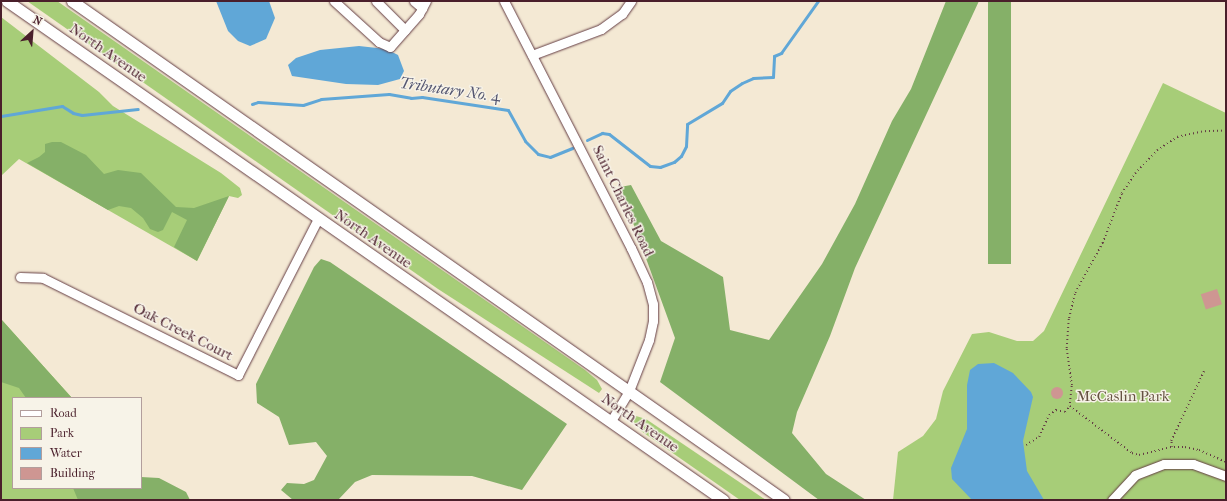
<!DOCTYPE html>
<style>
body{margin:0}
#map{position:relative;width:1227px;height:501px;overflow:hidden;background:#f4e9d4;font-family:"IM FELL French Canon",serif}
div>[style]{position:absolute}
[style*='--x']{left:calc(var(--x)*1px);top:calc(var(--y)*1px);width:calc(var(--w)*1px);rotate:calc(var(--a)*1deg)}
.green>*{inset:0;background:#a7cd78}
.forest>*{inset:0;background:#85b068;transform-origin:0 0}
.water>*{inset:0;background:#60a7d7}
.stream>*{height:3px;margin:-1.5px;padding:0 1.5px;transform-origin:1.5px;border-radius:1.5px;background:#60a7d7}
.building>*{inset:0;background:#ce9692;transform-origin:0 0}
.round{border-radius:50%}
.path>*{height:1.5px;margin-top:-0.75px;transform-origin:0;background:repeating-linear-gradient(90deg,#643d44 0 1px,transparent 0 4px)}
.roads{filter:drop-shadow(0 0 1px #643d44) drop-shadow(0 0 1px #643d44)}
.minor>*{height:9px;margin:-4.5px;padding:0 4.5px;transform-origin:4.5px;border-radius:4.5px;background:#fff}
.major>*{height:11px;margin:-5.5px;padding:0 5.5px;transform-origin:5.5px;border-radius:5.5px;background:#fff}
span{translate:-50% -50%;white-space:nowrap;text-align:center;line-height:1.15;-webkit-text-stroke:3px #f7f3e8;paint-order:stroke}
.street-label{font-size:15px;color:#4a1f2b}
.park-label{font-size:15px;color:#665342}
.water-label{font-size:16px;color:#535570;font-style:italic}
.frame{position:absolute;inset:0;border:2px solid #4a1f2b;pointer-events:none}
.legend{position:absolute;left:12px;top:397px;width:130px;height:92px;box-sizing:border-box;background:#f7f3e8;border:1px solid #b29e9c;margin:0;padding:5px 7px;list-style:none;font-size:12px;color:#4a1f2b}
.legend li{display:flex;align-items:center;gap:8px;height:20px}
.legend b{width:20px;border:1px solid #b29e9c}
.north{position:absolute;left:12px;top:12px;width:40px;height:40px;-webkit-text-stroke:3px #f7f3e8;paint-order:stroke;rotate:26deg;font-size:11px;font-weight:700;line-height:16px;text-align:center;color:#4a1f2b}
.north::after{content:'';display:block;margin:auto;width:14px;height:18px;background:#4a1f2b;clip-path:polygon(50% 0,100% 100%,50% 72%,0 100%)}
</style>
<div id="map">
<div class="green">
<i style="clip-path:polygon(27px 1px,57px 1px,585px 370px,597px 380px,602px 389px,599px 393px,438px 289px)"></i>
<i style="clip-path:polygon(1px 17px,99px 92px,113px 106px,221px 173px,240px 188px,242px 195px,238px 198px,229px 196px,197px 261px,19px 159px,1px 176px)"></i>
<i style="clip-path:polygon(1163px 83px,1226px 113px,1226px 500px,893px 500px,898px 452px,923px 436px,936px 419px,943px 391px,972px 334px,989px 332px,1017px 341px,1033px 341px,1044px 331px)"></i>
<i style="clip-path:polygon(1px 319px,72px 398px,13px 398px,13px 488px,135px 488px,143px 500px,1px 500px)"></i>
<i style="clip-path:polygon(636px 416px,646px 419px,766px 500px,740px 500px,641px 431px,633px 421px)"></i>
</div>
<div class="forest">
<i style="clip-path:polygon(946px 1px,979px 1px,855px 268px,830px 336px,797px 412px,792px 433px,826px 474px,866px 500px,819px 500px,660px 382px,675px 338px,620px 187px,631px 185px,661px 241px,723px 277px,730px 330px,769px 340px,822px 264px,855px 204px,892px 121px,911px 89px)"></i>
<i style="left:988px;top:1px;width:23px;height:263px"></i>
<i style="clip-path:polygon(52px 142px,61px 142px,86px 155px,104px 174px,118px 170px,141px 173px,176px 207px,194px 208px,229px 196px,197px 261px,174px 247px,187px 220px,172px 212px,163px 230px,158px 232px,150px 229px,143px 218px,131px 208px,119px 206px,108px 210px,27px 163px,39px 157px,45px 152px,45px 144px)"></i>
<i style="clip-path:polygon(321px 259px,330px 262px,567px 424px,522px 490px,472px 476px,372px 475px,355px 482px,338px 500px,293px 500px,281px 490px,287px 483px,304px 484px,314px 480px,327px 456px,316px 442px,289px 445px,279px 417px,257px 403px,256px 384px,314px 267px)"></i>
<i style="clip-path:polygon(1px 319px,72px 398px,26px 398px,19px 388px,1px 382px)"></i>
<i style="clip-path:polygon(141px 477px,159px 478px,186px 492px,190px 500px,78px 500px,73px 488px,141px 488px)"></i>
</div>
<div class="water">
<i style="clip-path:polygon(216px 1px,269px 1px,275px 18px,266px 39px,250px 46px,238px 41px,228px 31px)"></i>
<i style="clip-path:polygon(359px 46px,386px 49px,398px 55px,404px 71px,400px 79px,378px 85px,346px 84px,292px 76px,288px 65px,296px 58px,320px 50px)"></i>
<i style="clip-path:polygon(994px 363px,1013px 373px,1031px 392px,1033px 397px,1023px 441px,1027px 471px,1044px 500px,972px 500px,952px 479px,951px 468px,967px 429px,967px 385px,970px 370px,978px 364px)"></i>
</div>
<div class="stream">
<i style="--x:252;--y:104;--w:6;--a:-18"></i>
<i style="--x:258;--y:102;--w:45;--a:3.8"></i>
<i style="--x:303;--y:105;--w:19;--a:-18"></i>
<i style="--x:321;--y:99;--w:68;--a:-4.2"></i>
<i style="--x:389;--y:94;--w:22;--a:10"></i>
<i style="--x:411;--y:98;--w:11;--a:-5"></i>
<i style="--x:422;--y:97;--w:87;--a:8.6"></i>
<i style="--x:508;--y:110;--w:35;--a:61"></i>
<i style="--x:525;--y:141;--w:18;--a:45"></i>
<i style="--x:538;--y:154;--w:12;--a:14"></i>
<i style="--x:550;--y:157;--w:24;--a:-22"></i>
<i style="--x:1;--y:116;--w:62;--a:-9.3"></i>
<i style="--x:62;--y:106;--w:13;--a:32"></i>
<i style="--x:73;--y:113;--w:9;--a:13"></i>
<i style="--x:82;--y:115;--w:56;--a:-6.1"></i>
<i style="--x:587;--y:140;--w:17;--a:-25"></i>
<i style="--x:602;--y:133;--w:7;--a:8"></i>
<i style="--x:609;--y:134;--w:52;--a:38"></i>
<i style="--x:650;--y:166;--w:10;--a:6"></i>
<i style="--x:660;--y:167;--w:15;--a:-20"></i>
<i style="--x:674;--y:162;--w:9;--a:-41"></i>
<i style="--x:681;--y:156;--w:11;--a:-63"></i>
<i style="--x:686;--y:146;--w:22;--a:-87"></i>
<i style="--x:687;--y:124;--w:41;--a:-31"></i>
<i style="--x:722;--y:103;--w:14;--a:-56"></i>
<i style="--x:730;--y:91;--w:14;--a:-34"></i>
<i style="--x:742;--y:83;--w:12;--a:-24"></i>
<i style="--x:753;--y:78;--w:20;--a:-3"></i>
<i style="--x:773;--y:77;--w:21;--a:-87"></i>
<i style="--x:774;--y:56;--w:8;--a:-23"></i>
<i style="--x:781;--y:53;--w:64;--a:-54.6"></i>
</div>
<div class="building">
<i style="left:1217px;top:289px;width:16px;height:17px;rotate:72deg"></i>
<i class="round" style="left:1051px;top:387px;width:12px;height:12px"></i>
</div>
<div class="path">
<i style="--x:1226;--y:131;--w:24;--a:178"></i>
<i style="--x:1202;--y:132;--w:25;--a:168"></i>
<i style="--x:1178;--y:137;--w:24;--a:147"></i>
<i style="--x:1158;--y:150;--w:32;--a:134"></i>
<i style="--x:1136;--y:173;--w:25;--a:124"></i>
<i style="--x:1122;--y:194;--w:53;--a:111.2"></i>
<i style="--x:1103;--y:243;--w:58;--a:118.8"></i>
<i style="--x:1075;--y:294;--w:26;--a:103"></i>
<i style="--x:1069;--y:319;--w:30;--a:94"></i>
<i style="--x:1067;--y:349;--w:37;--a:82"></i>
<i style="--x:1072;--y:386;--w:20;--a:96"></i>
<i style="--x:1070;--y:406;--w:78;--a:37.2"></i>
<i style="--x:1132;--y:453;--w:7;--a:16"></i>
<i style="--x:1139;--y:455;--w:32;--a:-14"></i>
<i style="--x:1170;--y:447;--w:15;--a:0"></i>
<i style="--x:1185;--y:447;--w:14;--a:12"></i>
<i style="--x:1199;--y:450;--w:30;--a:24"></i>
<i style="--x:1026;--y:445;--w:15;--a:-32"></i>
<i style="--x:1039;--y:437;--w:24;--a:-66"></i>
<i style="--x:1049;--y:415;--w:9;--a:-36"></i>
<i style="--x:1056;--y:410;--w:9;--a:13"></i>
<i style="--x:1065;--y:412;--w:8;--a:-50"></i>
<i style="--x:1172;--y:447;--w:6;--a:-99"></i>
<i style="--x:1171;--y:441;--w:77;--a:-64.8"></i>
</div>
<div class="roads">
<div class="minor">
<i style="--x:334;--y:1;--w:61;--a:42.3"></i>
<i style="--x:379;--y:42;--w:12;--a:24"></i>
<i style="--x:390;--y:47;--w:44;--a:-48.7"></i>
<i style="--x:419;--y:14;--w:15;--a:-62"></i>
<i style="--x:376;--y:1;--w:41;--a:45"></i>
<i style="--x:414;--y:1;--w:11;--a:41"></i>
<i style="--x:504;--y:1;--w:278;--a:62.8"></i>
<i style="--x:631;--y:248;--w:38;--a:65"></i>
<i style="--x:647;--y:282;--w:23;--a:75"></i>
<i style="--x:653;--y:304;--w:17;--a:90"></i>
<i style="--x:653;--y:321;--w:19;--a:102"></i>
<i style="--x:649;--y:340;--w:55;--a:111.4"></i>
<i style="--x:629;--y:391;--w:35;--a:121"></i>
<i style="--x:532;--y:55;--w:74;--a:-20.6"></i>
<i style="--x:601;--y:29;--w:26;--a:-36"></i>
<i style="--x:622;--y:14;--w:16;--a:-55"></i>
<i style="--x:20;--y:277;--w:23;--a:2"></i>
<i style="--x:43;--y:278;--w:218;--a:26.4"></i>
<i style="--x:238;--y:375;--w:175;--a:-62.9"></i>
<i style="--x:1112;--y:500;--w:34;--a:-47"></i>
<i style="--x:1135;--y:475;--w:31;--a:-21"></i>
<i style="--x:1164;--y:464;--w:29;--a:0"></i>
<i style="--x:1193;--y:464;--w:35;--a:20"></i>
</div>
<div class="major">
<i style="--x:7;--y:1;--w:873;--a:34.87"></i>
<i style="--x:72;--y:1;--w:869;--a:35.02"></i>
</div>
</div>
<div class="street-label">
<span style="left:108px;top:53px;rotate:35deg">North Avenue</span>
<span style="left:623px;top:201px;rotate:64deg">Saint Charles Road</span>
<span style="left:373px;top:239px;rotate:35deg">North Avenue</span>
<span style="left:183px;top:332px;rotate:27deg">Oak Creek Court</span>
<span style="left:640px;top:423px;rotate:35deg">North Avenue</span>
</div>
<div class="park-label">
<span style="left:1123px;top:397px">McCaslin Park</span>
</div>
<div class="water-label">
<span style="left:450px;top:90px;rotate:8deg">Tributary No. 4</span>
</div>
<div class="frame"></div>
<ul class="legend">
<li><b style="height:5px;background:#fff"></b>Road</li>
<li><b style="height:11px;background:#a7cd78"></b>Park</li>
<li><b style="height:11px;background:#60a7d7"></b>Water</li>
<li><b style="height:11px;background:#ce9692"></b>Building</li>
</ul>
<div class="north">N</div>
</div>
